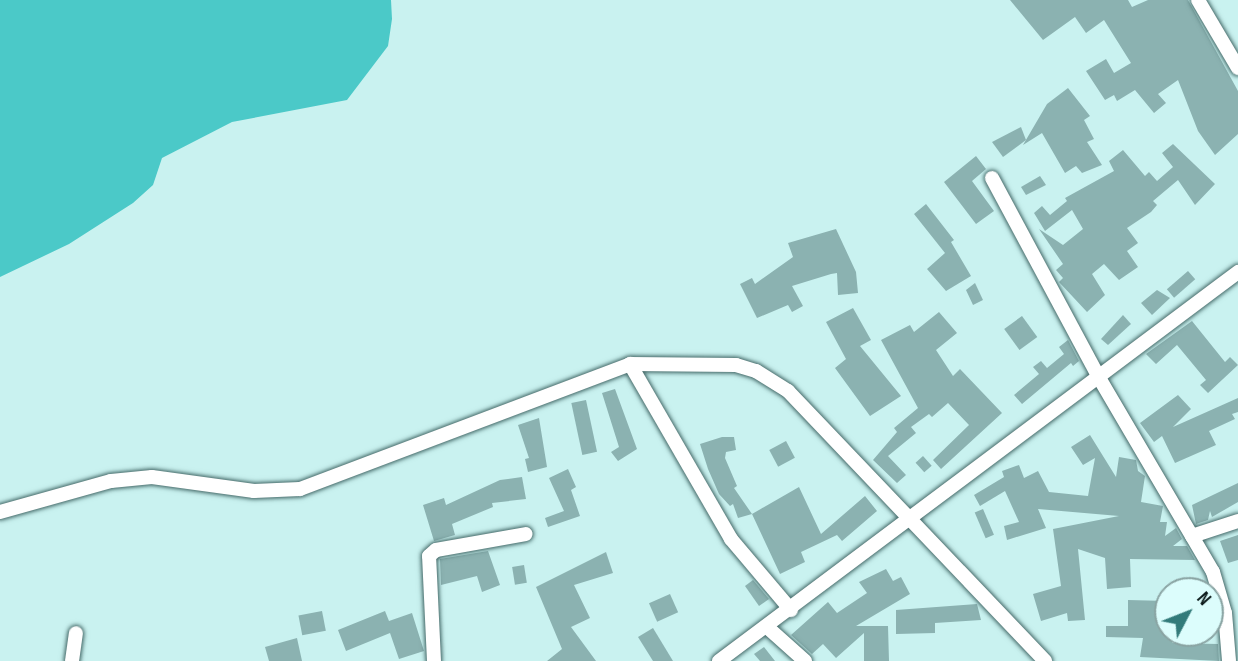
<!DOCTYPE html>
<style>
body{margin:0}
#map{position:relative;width:1238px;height:661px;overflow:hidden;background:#c9f2f0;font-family:"Sofia Sans Condensed",sans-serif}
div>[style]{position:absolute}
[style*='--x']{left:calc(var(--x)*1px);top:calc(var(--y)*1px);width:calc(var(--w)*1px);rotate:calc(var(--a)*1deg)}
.water>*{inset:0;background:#4bc9c8}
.building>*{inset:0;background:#8bb2b1;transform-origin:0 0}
.roads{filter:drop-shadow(0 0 2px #456a69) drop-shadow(0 0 2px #456a69)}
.minor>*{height:14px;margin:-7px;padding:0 7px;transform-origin:7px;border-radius:7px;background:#fff}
span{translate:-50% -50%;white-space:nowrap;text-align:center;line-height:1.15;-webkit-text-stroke:6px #dcfdfc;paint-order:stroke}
.north{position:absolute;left:1154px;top:577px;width:70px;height:70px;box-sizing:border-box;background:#dcfdfc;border:2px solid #89a3a2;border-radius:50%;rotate:48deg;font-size:19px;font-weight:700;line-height:28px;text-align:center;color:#0c1b1b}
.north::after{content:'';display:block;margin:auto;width:24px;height:32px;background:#327b7a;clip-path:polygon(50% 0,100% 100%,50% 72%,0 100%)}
</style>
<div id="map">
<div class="water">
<i style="clip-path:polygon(0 0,391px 0,392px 19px,388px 46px,347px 100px,232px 122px,162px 158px,153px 185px,133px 203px,69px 244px,0 277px)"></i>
</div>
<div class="building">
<i style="clip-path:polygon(1010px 0,1128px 0,1132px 7px,1148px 0,1188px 0,1238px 91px,1238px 134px,1215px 155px,1198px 131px,1178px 80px,1158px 94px,1166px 103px,1154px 113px,1135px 90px,1117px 101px,1114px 95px,1105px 100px,1086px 71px,1106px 59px,1114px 73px,1131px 63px,1104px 20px,1086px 33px,1075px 17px,1043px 40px)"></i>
<i style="clip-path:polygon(1068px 88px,1090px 116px,1084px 120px,1094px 139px,1087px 142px,1102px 165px,1082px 173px,1076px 166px,1065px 173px,1042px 133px,1023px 145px,1047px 104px)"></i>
<i style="clip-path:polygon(1021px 127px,1026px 140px,1003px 157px,992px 142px)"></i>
<i style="clip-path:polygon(1173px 144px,1215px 184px,1195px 205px,1178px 180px,1153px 201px,1157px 205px,1151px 212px,1127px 228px,1138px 243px,1127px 251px,1138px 267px,1119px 280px,1104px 264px,1092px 274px,1105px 295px,1087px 312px,1059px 282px,1063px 278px,1056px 270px,1063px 264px,1039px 229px,1063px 245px,1083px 229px,1072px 210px,1045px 231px,1034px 213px,1042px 206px,1050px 215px,1067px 201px,1065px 198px,1114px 171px,1109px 161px,1123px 150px,1145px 176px,1149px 172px,1157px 181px,1173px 167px,1162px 153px)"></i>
<i style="clip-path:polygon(976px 156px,986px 169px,972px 181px,994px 211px,976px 224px,944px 182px)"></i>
<i style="clip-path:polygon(1040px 176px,1046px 185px,1026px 195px,1021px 187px)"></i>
<i style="clip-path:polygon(926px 204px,954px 240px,951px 242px,971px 276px,946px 291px,927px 269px,945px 253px,914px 214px)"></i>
<i style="clip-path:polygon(836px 229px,856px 272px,858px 293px,838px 295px,837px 273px,831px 274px,792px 286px,803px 306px,792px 312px,788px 305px,757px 318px,740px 284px,752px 278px,755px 284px,793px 257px,788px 243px)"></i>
<i style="left:1188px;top:271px;width:11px;height:28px;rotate:49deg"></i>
<i style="clip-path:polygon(975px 283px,983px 300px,973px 305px,966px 290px)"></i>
<i style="clip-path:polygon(1157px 290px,1170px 298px,1152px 315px,1141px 303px)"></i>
<i style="clip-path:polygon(853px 308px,871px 340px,860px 346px,901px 396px,870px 416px,835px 368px,846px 359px,826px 322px)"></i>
<i style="clip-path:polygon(939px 312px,957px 333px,936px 350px,953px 376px,960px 369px,1002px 413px,941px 469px,933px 460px,969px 425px,948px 403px,932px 417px,929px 414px,911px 427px,916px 433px,888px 456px,906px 475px,897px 483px,873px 460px,897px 432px,894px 428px,918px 408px,881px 340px,910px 325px,914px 332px)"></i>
<i style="clip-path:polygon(1123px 315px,1131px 324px,1108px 345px,1101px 339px)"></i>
<i style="left:1022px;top:316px;width:26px;height:22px;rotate:54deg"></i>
<i style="clip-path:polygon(1192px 321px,1225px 362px,1230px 357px,1238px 365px,1208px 393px,1200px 385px,1206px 380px,1177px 345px,1156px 364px,1146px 354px)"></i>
<i style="clip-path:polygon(1068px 340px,1079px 361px,1073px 366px,1071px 363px,1022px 404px,1014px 395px,1039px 374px,1033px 367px,1041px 361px,1047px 368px,1064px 354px,1059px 347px)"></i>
<i style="clip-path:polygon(615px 389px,637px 449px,618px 461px,611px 452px,619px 447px,602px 393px)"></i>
<i style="clip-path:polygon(1178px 395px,1191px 409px,1173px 427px,1238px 398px,1238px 412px,1232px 414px,1235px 419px,1209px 431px,1216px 445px,1175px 463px,1162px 436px,1154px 442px,1140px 423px)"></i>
<i style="left:586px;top:400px;width:53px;height:15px;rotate:78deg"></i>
<i style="clip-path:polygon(539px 418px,547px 467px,528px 472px,525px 459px,529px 458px,518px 425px)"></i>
<i style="clip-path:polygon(1090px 435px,1116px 477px,1119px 457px,1136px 460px,1138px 471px,1145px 476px,1141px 502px,1163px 506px,1160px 522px,1167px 522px,1165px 536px,1176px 528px,1182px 539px,1173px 546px,1187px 546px,1195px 560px,1130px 559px,1131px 587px,1107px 589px,1105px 558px,1078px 549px,1085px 620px,1068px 621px,1067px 613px,1041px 621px,1033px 594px,1061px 586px,1053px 529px,1119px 516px,1038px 509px,1046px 528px,1007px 540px,1004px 526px,1019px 522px,1005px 491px,980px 506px,974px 495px,1004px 477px,1002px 471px,1019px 465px,1024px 478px,1038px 471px,1049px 492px,1088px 496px,1095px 458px,1083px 465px,1071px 447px)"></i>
<i style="clip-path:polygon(722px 437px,734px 437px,736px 450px,726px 452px,725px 458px,737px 486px,734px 488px,752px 514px,799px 487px,821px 534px,865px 496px,877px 511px,842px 541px,837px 535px,801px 552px,805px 562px,780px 574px,752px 514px,738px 518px,733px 504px,730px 506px,719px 494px,708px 469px,700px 444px)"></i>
<i style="left:786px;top:441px;width:19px;height:19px;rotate:62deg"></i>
<i style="left:923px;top:456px;width:13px;height:10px;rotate:48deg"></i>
<i style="clip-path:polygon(568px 469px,576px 487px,571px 490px,580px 516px,548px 527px,545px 518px,564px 511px,549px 478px)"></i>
<i style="clip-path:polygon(522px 477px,526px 499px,492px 503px,493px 507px,452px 524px,455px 535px,434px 541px,423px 505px,444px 498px,446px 505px,500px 480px)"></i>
<i style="clip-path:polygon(1238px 483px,1238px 502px,1212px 517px,1210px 511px,1208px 520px,1196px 524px,1192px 505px)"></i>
<i style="left:983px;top:509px;width:28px;height:9px;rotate:67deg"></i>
<i style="clip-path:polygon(1238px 535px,1238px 560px,1228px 563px,1220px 541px)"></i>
<i style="clip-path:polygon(488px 551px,500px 585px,482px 592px,477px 576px,441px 585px,440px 559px)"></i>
<i style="clip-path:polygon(606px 552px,613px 573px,574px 585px,590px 618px,571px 627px,596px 661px,547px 661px,562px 649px,536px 587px)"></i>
<i style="left:524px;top:565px;width:18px;height:12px;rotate:81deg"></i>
<i style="clip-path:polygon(886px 569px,893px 581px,901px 577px,910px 594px,856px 626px,888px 626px,889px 661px,864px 661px,864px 633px,836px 658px,823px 644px,812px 654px,791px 635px,828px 602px,837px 613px,867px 593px,859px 582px)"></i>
<i style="clip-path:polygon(753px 580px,769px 599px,759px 606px,745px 586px)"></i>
<i style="left:670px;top:594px;width:20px;height:23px;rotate:66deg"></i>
<i style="clip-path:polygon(1128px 600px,1168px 601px,1168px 637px,1173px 638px,1172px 643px,1218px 644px,1219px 661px,1140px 657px,1143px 638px,1106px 637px,1106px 626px,1128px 626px)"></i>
<i style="clip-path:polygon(1210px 602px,1215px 615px,1216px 624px,1210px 623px)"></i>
<i style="clip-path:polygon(977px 604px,981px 620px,935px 623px,935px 633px,896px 634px,896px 610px)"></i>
<i style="left:322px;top:611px;width:20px;height:24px;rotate:79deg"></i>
<i style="clip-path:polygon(385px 611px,389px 621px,412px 613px,424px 651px,399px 659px,390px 633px,346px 651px,338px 630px)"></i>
<i style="clip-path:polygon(653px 628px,673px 661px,653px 661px,638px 637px)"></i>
<i style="clip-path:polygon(297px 638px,302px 661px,269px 661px,265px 647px)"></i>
<i style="clip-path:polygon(764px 647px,775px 661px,760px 661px,754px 654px)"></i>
</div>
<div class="roads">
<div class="minor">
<i style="--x:1198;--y:0;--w:79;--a:59.5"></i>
<i style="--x:992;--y:178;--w:225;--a:61.8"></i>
<i style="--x:1098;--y:376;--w:227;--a:59.6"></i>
<i style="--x:1213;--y:572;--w:43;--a:73.7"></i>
<i style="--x:1225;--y:613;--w:48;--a:85.2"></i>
<i style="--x:630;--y:364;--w:202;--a:60"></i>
<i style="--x:731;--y:539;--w:93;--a:49.8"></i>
<i style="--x:0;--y:512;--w:115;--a:-15.6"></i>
<i style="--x:111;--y:481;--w:41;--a:-5.6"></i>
<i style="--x:152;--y:477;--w:103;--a:7.8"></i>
<i style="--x:254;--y:491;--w:46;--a:-2.5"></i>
<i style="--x:300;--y:489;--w:353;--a:-20.7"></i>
<i style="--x:630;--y:364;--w:106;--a:0.5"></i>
<i style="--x:736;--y:365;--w:21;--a:17"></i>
<i style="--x:756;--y:371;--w:38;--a:32"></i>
<i style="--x:788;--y:391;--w:373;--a:46.4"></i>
<i style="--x:1192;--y:536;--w:48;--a:-18.1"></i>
<i style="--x:767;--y:627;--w:51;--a:41.8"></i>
<i style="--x:72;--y:661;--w:28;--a:-82"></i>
<i style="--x:434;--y:661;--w:105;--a:-92.7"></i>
<i style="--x:429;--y:556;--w:9;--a:-41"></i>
<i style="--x:436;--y:550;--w:91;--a:-10.1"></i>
<i style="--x:719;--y:661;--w:649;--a:-36.85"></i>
</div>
</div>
<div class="north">N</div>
</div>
